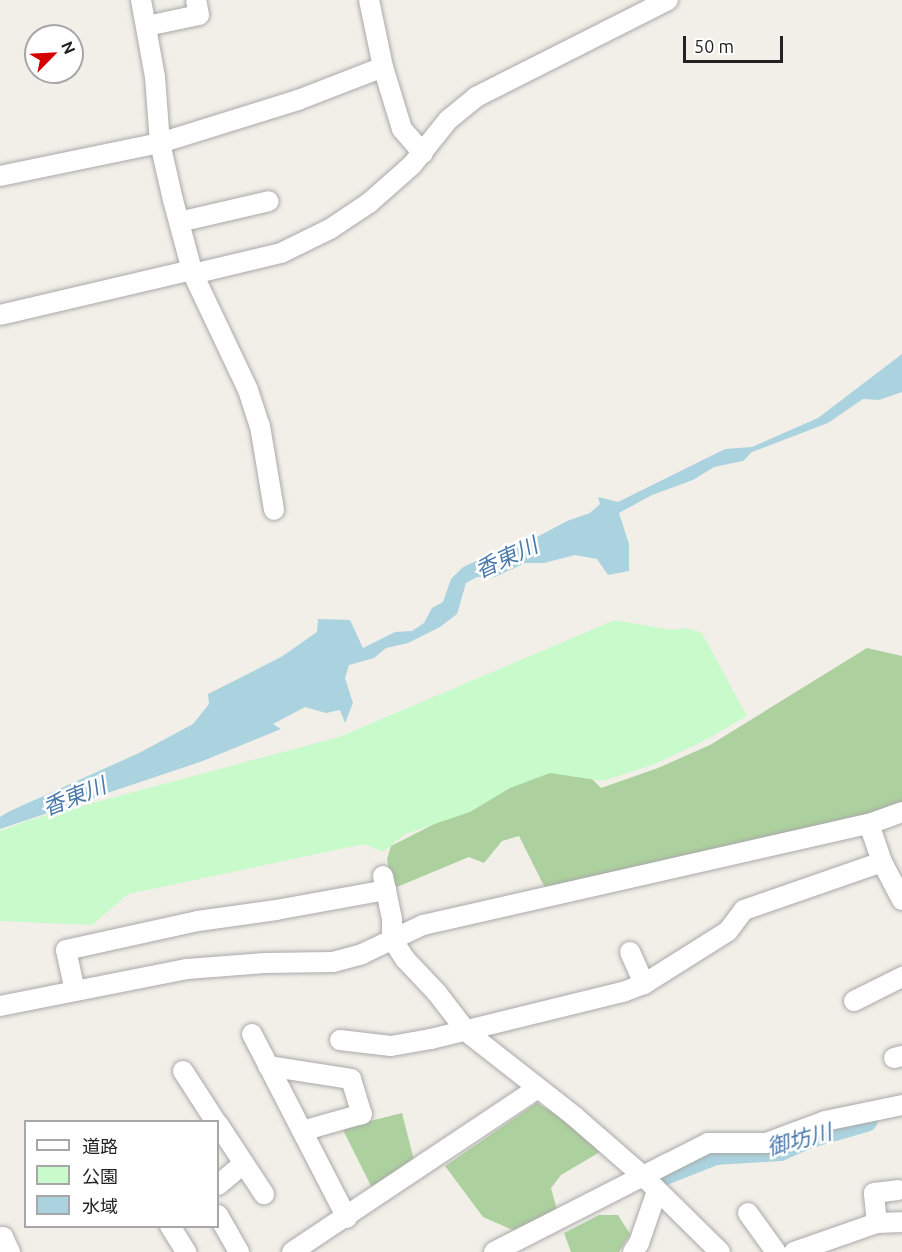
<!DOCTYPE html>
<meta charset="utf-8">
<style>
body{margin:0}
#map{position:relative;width:902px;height:1252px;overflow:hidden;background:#f2efe9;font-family:Ubuntu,"Noto Sans JP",sans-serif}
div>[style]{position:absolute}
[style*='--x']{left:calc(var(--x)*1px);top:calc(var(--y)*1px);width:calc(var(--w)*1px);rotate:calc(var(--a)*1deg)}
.forest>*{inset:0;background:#add19e}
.park>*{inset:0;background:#c8facc}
.water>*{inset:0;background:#aad3df}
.river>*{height:24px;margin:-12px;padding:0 12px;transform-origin:12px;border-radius:12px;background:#aad3df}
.roads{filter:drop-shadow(0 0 2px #a9a9a9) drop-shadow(0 0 2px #a9a9a9)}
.minor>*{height:20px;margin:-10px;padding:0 10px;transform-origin:10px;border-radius:10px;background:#fff}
span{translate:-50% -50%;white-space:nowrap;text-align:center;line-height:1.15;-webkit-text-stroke:5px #fff;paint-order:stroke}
.water-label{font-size:22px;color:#4a7aab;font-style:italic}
.legend{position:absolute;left:24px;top:1120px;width:195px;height:108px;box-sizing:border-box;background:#fff;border:2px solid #a7a7a7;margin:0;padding:8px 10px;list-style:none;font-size:18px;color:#222}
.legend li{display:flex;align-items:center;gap:12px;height:30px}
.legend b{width:30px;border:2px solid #a7a7a7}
.north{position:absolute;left:24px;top:24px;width:60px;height:60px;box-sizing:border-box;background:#fff;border:2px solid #a7a7a7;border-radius:50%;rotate:66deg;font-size:16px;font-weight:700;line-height:24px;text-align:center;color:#222}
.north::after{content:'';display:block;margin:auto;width:21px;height:27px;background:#d40000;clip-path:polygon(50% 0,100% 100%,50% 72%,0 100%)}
.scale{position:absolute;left:683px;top:36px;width:100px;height:27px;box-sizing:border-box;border:3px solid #222;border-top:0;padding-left:8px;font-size:18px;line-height:21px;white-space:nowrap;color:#222;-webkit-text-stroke:4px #fff;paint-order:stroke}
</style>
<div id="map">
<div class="forest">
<i style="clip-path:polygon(867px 648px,902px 656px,902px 805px,887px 812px,545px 888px,519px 836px,502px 841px,484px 863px,469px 857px,392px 889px,387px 859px,391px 846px,542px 769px,579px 766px,601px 788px,658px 768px,710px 745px)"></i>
<i style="clip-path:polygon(537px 1103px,571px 1123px,600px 1152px,561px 1175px,551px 1188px,557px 1210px,513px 1230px,483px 1217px,445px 1166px)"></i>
<i style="clip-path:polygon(402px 1113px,415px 1164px,373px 1190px,342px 1128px)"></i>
<i style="clip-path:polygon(599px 1215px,618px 1215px,630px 1234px,619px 1252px,571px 1252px,564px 1233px)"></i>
</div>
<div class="park">
<i style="clip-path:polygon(615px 620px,671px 630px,686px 628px,702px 633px,747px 716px,702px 742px,655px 764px,603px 781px,550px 773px,510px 788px,470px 812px,405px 834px,383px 852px,364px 844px,128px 894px,92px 925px,0 921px,0 831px,33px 819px,339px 737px)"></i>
</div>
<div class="water">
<i style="clip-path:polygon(902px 354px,902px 392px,879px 400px,863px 399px,828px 423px,752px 452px,743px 461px,714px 467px,693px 480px,652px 495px,619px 513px,629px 544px,629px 571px,608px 575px,597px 559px,575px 555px,544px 563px,525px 563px,495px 577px,477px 577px,466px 583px,457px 614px,440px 627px,408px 643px,386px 648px,374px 658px,349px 665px,345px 678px,353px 703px,345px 723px,340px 710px,326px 713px,305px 707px,273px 724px,281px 729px,200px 762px,0 829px,0 817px,10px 811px,139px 753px,193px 724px,209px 704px,208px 694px,281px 657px,317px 632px,318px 619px,350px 620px,363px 648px,395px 632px,412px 631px,424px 623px,432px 608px,443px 602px,451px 579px,463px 567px,509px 546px,522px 545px,567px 521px,590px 513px,600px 504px,598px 497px,618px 502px,725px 449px,752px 447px,818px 418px)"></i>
</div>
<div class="river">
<i style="--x:662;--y:1174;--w:57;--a:-21.6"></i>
<i style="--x:715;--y:1153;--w:65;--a:-3.5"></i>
<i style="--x:780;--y:1149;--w:30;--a:-24"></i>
<i style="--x:807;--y:1137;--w:61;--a:-16.1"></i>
</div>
<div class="roads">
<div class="minor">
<i style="--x:141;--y:0;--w:78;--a:79.7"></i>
<i style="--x:155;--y:77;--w:66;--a:85.7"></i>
<i style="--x:160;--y:143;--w:58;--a:77.2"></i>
<i style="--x:173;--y:200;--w:77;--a:74.9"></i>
<i style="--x:193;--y:274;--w:128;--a:64.6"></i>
<i style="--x:248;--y:390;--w:38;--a:72"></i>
<i style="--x:260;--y:426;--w:85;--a:80.5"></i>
<i style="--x:369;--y:0;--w:68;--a:78.2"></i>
<i style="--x:383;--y:67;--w:65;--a:73"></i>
<i style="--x:402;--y:129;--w:32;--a:49"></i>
<i style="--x:147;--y:26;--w:53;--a:-11.9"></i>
<i style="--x:199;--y:15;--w:15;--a:-101"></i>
<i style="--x:0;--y:176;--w:163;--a:-11.7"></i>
<i style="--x:160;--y:143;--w:145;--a:-17.3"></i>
<i style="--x:298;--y:100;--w:91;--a:-21.2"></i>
<i style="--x:179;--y:222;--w:92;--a:-13.1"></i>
<i style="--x:193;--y:274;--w:90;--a:-13.4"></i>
<i style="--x:281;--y:253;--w:55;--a:-26.1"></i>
<i style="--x:330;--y:229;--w:47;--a:-33.7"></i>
<i style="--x:369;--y:203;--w:57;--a:-41.5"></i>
<i style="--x:412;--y:165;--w:58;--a:-51.3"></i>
<i style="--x:448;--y:120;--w:36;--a:-39"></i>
<i style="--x:476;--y:97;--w:215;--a:-26.8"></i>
<i style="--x:0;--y:315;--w:197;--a:-13.2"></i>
<i style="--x:869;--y:824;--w:40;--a:71.1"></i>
<i style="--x:882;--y:862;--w:43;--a:62.2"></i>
<i style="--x:383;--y:876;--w:44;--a:78.2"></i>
<i style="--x:392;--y:919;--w:20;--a:90"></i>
<i style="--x:392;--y:939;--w:24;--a:57"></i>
<i style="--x:405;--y:959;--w:47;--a:46.7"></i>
<i style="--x:437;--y:993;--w:49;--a:52.4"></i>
<i style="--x:467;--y:1032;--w:136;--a:38.1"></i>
<i style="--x:574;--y:1116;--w:91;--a:41"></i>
<i style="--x:643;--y:1176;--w:108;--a:44.6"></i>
<i style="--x:630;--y:952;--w:35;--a:66"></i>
<i style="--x:75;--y:991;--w:42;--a:-102.4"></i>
<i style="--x:66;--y:950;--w:135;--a:-12.4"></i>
<i style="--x:198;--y:921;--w:79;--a:-8"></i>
<i style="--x:276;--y:910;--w:112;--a:-10.3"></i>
<i style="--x:854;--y:1001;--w:54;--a:-26.6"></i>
<i style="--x:0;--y:1006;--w:191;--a:-11.2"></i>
<i style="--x:187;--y:969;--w:78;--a:-4.4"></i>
<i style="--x:265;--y:963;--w:68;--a:-0.8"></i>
<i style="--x:333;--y:962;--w:30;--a:-15"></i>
<i style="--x:362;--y:954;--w:68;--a:-25.4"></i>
<i style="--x:423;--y:925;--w:457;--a:-12.8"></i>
<i style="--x:869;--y:824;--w:35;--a:-20"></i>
<i style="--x:252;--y:1034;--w:207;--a:62.7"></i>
<i style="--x:340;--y:1040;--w:51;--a:6.7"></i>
<i style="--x:391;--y:1046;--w:41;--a:-9.9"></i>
<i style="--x:431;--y:1039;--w:198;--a:-13.8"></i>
<i style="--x:623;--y:992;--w:22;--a:-21"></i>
<i style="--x:644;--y:984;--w:99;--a:-32.2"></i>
<i style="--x:728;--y:931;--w:26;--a:-53"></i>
<i style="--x:744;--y:910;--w:146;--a:-19.2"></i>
<i style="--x:894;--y:1058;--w:8;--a:-14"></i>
<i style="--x:268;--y:1066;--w:84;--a:8.9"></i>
<i style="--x:351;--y:1079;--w:37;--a:73"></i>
<i style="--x:362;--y:1114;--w:62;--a:164.2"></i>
<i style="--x:183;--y:1071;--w:61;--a:57.1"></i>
<i style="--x:218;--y:1124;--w:84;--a:56.7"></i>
<i style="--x:218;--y:1185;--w:33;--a:-40"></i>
<i style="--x:748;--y:1213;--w:48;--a:54.3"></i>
<i style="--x:218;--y:1215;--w:43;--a:60.4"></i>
<i style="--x:877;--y:1223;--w:30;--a:-96"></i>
<i style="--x:874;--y:1193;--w:24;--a:-7"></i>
<i style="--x:170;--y:1226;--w:31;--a:58"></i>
<i style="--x:0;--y:1238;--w:3;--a:-18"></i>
<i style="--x:3;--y:1237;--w:17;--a:65"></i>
<i style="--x:292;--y:1252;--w:293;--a:-33.7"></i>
<i style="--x:494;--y:1252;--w:240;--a:-27"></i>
<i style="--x:708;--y:1143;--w:58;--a:0"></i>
<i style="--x:766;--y:1143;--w:63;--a:-20.4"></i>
<i style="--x:825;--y:1121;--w:79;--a:-11.7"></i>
<i style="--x:633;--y:1252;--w:11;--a:-56"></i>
<i style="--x:639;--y:1243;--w:55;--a:-70.9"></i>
<i style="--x:794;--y:1252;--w:88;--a:-19.3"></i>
<i style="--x:877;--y:1223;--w:25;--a:-2"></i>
</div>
</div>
<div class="water-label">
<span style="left:506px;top:557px;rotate:-25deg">香東川</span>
<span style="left:74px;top:796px;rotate:-22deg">香東川</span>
<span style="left:799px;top:1139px;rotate:-15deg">御坊川</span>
</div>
<ul class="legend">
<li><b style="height:8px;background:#fff"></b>道路</li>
<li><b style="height:16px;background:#c8facc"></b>公園</li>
<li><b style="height:16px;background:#aad3df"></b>水域</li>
</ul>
<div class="north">N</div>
<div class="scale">50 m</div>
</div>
